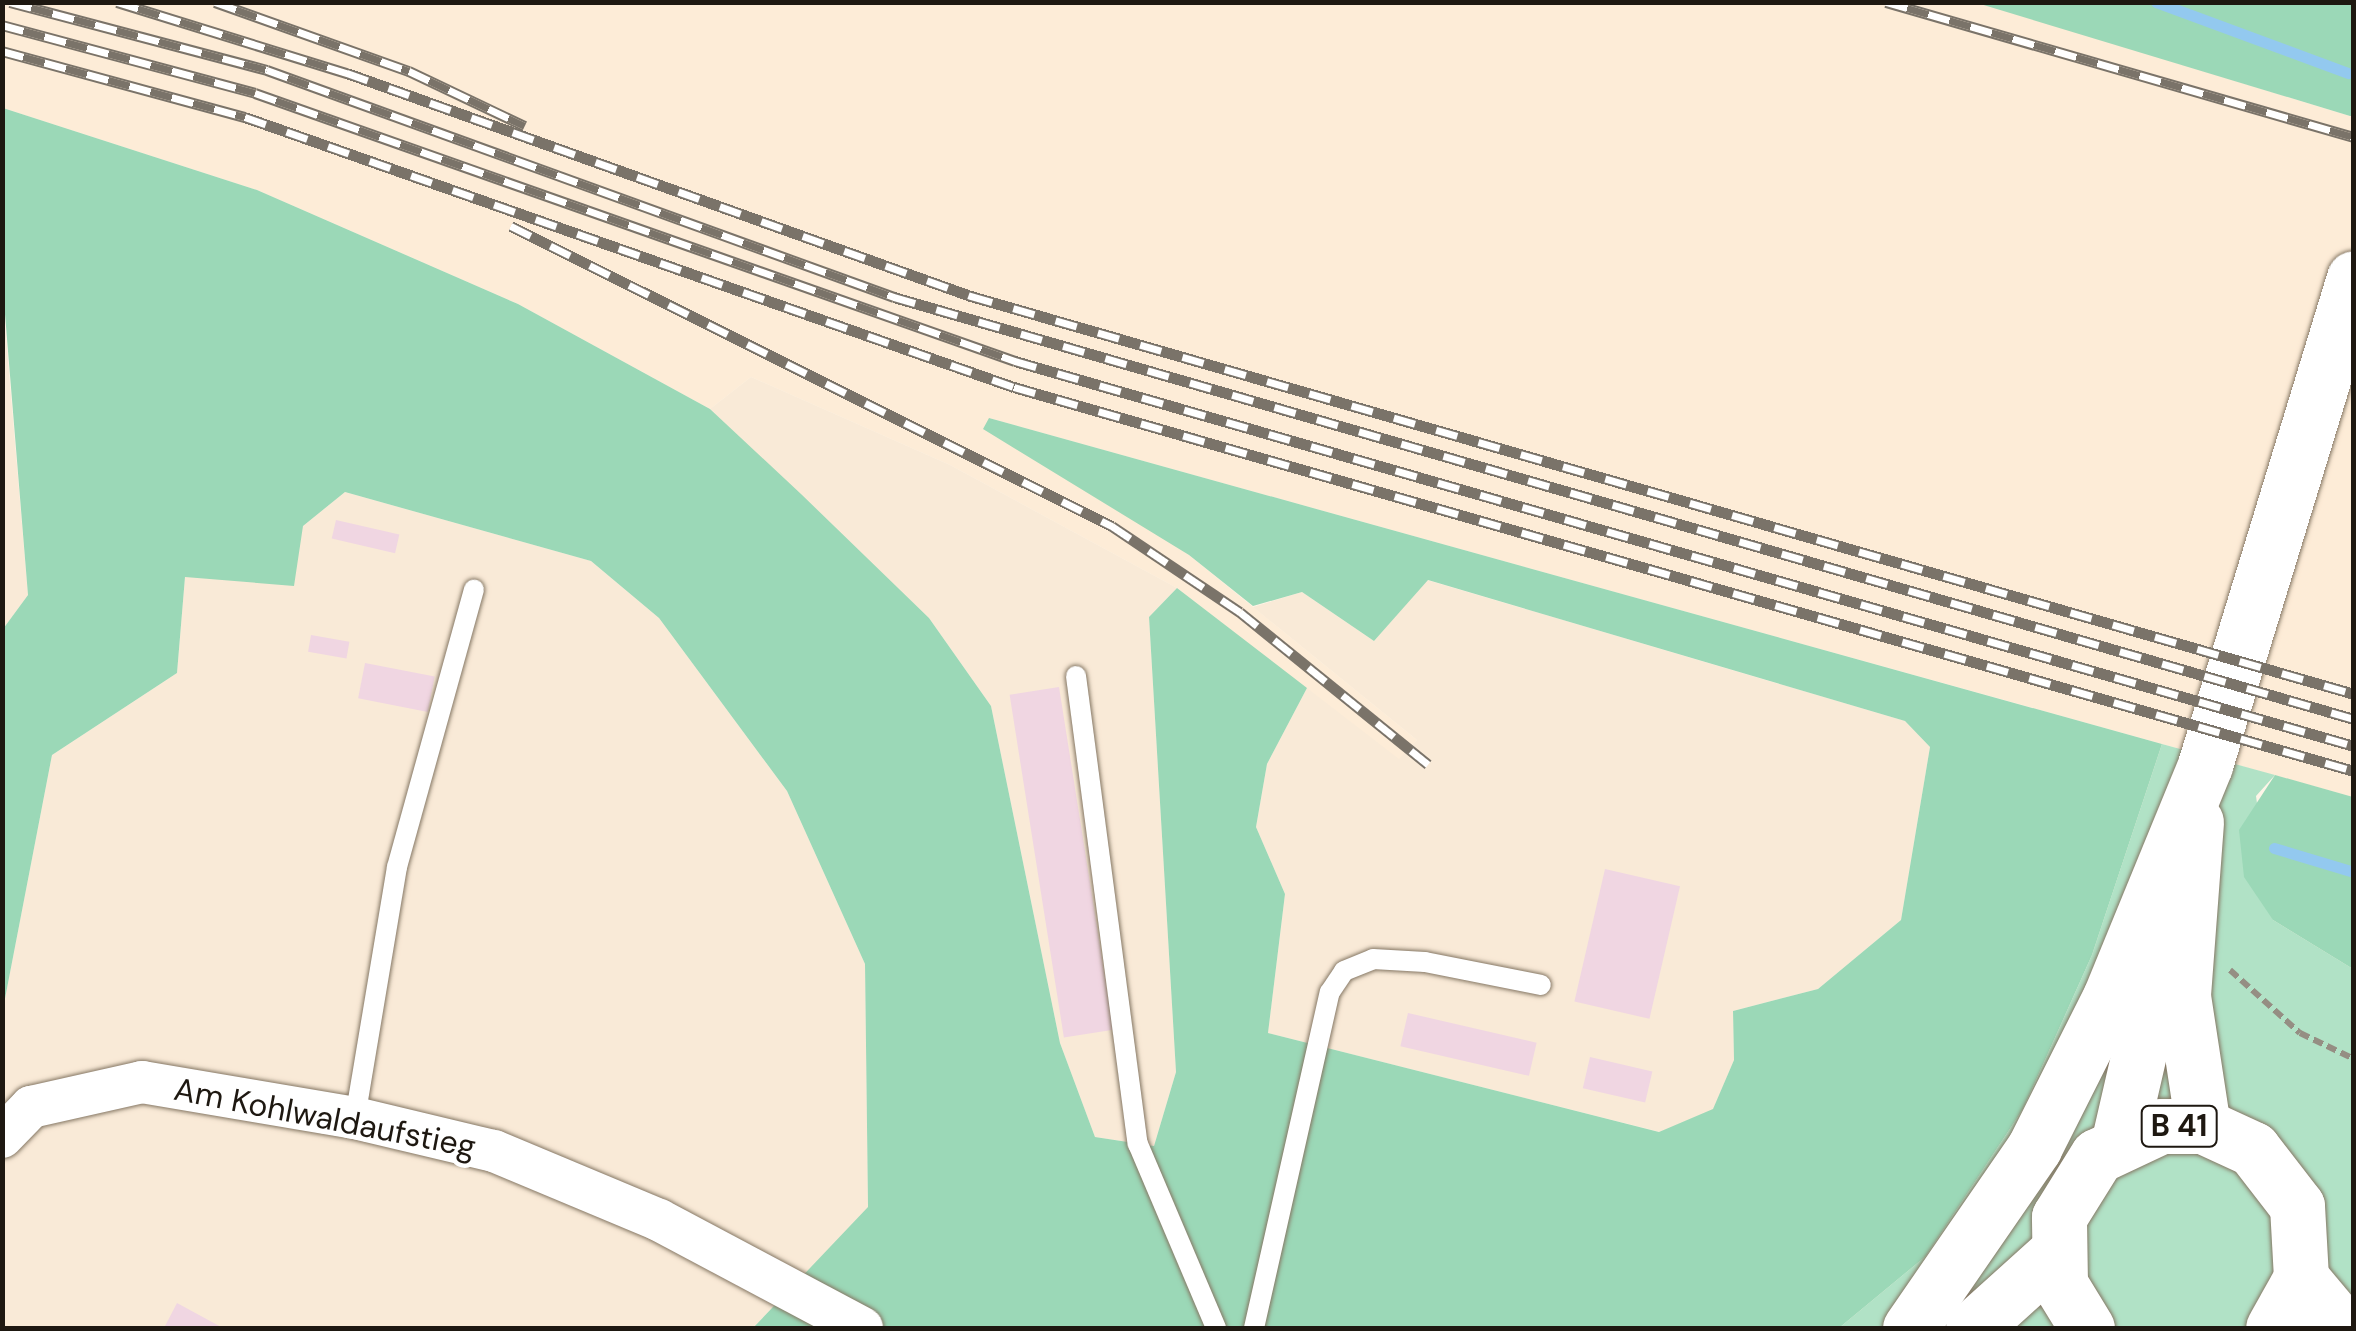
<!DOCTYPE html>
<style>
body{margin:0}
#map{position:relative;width:2356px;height:1331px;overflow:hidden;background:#fef5e8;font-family:"DM Sans",sans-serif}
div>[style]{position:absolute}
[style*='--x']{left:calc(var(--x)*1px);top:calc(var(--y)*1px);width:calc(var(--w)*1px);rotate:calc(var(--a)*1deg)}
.built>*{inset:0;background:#fdecd7}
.industrial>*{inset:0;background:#f9ead7}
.green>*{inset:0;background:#b1e2c6}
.forest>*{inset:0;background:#9bd8b7}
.stream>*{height:11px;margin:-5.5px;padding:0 5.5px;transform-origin:5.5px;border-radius:5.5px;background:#93c9ef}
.building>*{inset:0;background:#f0d6e2;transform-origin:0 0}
.path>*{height:6px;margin-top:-3px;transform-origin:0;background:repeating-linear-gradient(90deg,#958e83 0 10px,transparent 0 15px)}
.roads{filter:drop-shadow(0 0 2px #857764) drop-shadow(0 0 2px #857764)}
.lane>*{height:20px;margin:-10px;padding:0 10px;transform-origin:10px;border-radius:10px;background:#fff}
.street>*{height:42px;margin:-21px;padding:0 21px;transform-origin:21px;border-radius:21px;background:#fff}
.secondary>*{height:55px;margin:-27.5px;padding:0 27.5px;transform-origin:27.5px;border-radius:27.5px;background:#fff}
.primary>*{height:55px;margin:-27.5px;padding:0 27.5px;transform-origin:27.5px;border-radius:27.5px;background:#fff}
.rail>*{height:11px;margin-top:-5.5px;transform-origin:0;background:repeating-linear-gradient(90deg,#fff 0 22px,#7a7369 0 44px);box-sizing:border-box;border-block:2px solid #7a7369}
span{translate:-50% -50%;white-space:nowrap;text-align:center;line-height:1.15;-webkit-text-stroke:9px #fff;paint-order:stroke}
.shield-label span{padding:2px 8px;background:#fff;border:2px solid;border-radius:8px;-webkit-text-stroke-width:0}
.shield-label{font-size:30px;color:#1e1811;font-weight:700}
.street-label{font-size:32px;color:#1e1811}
.frame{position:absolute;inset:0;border:5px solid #1e1811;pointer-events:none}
</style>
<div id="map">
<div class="built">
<i style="clip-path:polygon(1977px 2px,2353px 117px,2353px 797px,989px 418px,1189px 555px,1417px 740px,1399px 760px,1177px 588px,950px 465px,751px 377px,710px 409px,518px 304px,257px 190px,3px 108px,2px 3px)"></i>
</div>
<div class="industrial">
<i style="clip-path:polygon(2px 290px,28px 595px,3px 629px,2px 629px)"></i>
<i style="clip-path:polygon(751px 377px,950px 465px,1177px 588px,1149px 617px,1176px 1072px,1154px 1146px,1095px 1137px,1060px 1043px,991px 706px,929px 618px,710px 409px)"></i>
<i style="clip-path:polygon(345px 492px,591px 561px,659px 618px,787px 791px,865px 964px,868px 1208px,753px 1328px,3px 1328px,3px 1009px,52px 755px,177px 673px,185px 577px,303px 526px)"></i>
<i style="clip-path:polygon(1427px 580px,1905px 721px,1930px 747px,1901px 920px,1818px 989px,1733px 1011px,1734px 1060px,1713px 1110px,1660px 1132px,1268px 1033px,1285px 894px,1256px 827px,1267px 764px,1307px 688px,1399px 759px,1417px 740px,1253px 607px,1302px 592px,1374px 641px)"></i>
</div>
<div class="green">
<i style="clip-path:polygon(2162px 744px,2275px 775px,2256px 796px,2273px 920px,2353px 969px,2353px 1328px,1839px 1328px,1926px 1256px,2023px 1109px,2092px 955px)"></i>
</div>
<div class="forest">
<i style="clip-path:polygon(1977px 3px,2353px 3px,2351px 116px,2350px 116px)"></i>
<i style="clip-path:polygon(3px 108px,257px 190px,518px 304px,710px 409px,801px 494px,929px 618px,991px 706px,1060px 1043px,1095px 1137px,1154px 1146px,1176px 1072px,1149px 617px,1177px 588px,1307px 688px,1267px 764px,1256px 827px,1285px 894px,1268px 1033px,1659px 1132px,1713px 1109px,1734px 1060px,1733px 1011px,1818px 989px,1901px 920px,1930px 747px,1905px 721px,1428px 580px,1374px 641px,1302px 592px,1253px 606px,1189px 555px,983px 429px,989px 418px,2162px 744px,2092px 955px,2023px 1109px,1926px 1256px,1839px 1328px,753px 1328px,868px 1207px,865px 964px,787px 791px,659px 618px,591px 561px,345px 492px,303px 526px,294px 586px,185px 577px,177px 673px,52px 755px,3px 1009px,3px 629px,28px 595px,3px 290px)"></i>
<i style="clip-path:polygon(2275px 775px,2353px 797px,2353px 969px,2273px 920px,2244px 877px,2239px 830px)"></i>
</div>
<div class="stream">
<i style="--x:2156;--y:2;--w:205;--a:20.3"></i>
<i style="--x:2274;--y:848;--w:84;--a:16.7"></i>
</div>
<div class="building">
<i style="left:336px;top:520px;width:65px;height:19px;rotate:13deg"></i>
<i style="left:311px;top:635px;width:39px;height:17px;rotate:10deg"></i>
<i style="left:365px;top:663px;width:71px;height:36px;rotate:11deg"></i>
<i style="left:1059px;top:687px;width:347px;height:50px;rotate:81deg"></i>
<i style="left:1605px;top:869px;width:77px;height:136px;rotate:13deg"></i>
<i style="left:1408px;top:1013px;width:132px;height:34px;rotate:13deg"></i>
<i style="left:1590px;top:1057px;width:64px;height:32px;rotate:13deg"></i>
<i style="clip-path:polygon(177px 1303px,223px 1328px,164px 1328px)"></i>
</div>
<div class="path">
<i style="--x:2230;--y:970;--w:94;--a:42"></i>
<i style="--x:2300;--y:1033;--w:60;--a:25.7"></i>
</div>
<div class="roads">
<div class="lane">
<i style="--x:1076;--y:676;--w:472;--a:82.5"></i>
<i style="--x:1138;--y:1144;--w:200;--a:67"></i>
<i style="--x:355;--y:1118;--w:254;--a:-80.5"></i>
<i style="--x:397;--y:867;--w:288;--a:-74.5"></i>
<i style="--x:1254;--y:1328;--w:344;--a:-77.3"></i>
<i style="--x:1330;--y:992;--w:25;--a:-56"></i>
<i style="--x:1344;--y:971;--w:31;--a:-22"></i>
<i style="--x:1373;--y:959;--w:52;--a:3.3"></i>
<i style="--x:1425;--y:962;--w:118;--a:11.2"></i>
</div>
<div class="street">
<i style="--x:2;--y:1137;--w:42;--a:-46"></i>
<i style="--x:31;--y:1107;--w:114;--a:-12.7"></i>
<i style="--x:142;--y:1082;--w:216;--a:9.6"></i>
<i style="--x:355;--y:1118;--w:143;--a:13.4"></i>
<i style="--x:494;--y:1151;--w:179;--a:22.7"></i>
<i style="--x:659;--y:1220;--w:230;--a:28"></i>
</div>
<div class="secondary">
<i style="--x:2196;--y:822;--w:174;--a:94.3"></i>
<i style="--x:2183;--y:996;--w:132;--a:81.3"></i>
<i style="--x:2119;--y:1140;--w:187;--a:-77"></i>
<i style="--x:1910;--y:1328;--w:219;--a:-55.4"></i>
<i style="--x:2034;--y:1148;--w:169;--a:-63.3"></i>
<i style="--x:2110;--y:997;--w:251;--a:-67.7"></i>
<i style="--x:2205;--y:765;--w:509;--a:-72.99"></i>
</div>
<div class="primary">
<i style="--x:2301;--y:1278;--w:65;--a:50"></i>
<i style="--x:1973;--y:1328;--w:112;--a:-42.1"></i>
<i style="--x:2087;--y:1328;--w:52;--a:-121.5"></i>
<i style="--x:2060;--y:1284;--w:67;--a:-90.9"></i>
<i style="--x:2059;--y:1217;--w:72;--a:-58.1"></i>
<i style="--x:2097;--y:1156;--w:71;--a:-25.1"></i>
<i style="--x:2161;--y:1126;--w:42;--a:0"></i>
<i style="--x:2203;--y:1126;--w:55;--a:24.7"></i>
<i style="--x:2253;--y:1149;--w:72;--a:52.3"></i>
<i style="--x:2297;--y:1206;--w:72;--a:86.8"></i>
<i style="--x:2301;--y:1278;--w:57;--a:119.2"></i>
</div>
</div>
<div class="rail">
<i style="--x:10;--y:2;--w:266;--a:14.8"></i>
<i style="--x:267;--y:70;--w:667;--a:19.9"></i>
<i style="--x:894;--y:297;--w:1520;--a:16.12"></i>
<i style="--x:117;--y:2;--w:241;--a:17.2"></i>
<i style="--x:347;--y:73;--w:663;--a:19.67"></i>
<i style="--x:971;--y:296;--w:1439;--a:16.05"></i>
<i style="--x:215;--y:2;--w:206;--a:19.6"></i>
<i style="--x:409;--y:71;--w:128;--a:25.4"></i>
<i style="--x:1886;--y:2;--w:487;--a:16.1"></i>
<i style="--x:2;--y:25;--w:262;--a:15"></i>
<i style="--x:255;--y:93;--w:806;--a:19.42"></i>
<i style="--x:1015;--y:361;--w:1393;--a:16.04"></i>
<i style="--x:2;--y:51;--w:252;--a:15.2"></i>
<i style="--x:245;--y:117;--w:815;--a:19.35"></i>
<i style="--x:1014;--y:387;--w:1394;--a:15.99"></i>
<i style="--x:511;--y:226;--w:672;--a:26.53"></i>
<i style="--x:1112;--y:526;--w:154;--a:33.9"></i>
<i style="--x:1240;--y:612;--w:242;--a:39"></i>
</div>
<div class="shield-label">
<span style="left:2179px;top:1126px">B 41</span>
</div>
<div class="street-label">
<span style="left:325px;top:1118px;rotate:11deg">Am Kohlwaldaufstieg</span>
</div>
<div class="frame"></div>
</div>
